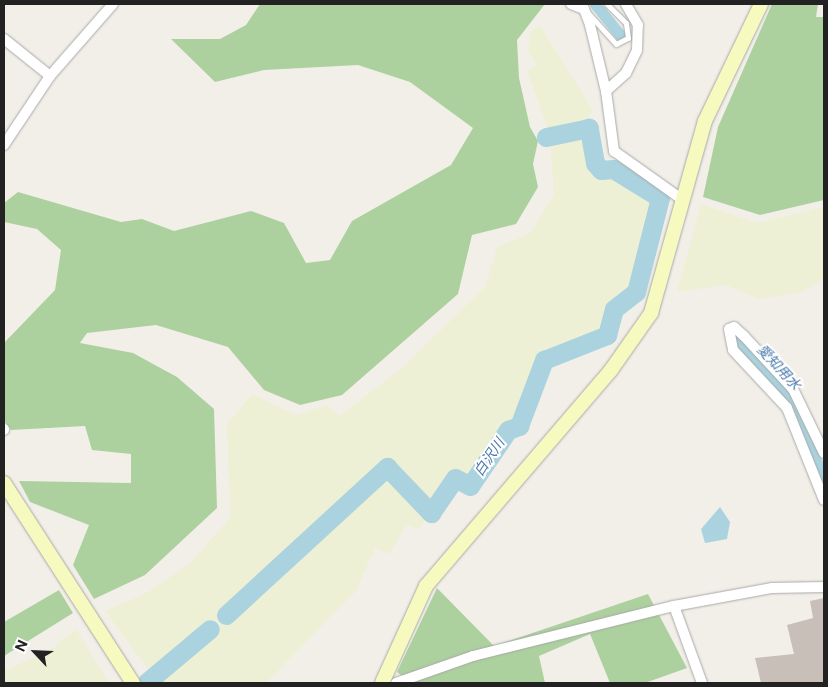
<!DOCTYPE html>
<meta charset="utf-8">
<style>
body{margin:0}
#map{position:relative;width:828px;height:687px;overflow:hidden;background:#f2efe9;font-family:"Public Sans","Noto Sans JP",sans-serif}
div>[style]{position:absolute}
[style*='--x']{left:calc(var(--x)*1px);top:calc(var(--y)*1px);width:calc(var(--w)*1px);rotate:calc(var(--a)*1deg)}
.farmland>*{inset:0;background:#eef0d5}
.forest>*{inset:0;background:#add19e}
.water>*{inset:0;background:#aad3df}
.shadow>*{inset:0;background:#0003}
.canal>*{height:11px;margin:-5.5px;padding:0 5.5px;transform-origin:5.5px;border-radius:5.5px;background:#aad3df}
.river>*{height:19px;margin:-9.5px;padding:0 9.5px;transform-origin:9.5px;border-radius:9.5px;background:#aad3df}
.building>*{inset:0;background:#c7bfb8}
.roads{filter:drop-shadow(0 0 1px #a9a9a9) drop-shadow(0 0 1px #a9a9a9)}
.lane>*{height:5px;margin:-2.5px;padding:0 2.5px;transform-origin:2.5px;border-radius:2.5px;background:#fff}
.street>*{height:10px;margin:-5px;padding:0 5px;transform-origin:5px;border-radius:5px;background:#fff}
.secondary>*{height:14px;margin:-7px;padding:0 7px;transform-origin:7px;border-radius:7px;background:#f7fabf}
span{translate:-50% -50%;white-space:nowrap;text-align:center;line-height:1.15;-webkit-text-stroke:4px #fff;paint-order:stroke}
.water-label{font-size:14px;color:#4a7aab;font-style:italic}
.frame{position:absolute;inset:0;border:5px solid #222;pointer-events:none}
.north{position:absolute;left:10px;top:627px;width:50px;height:50px;-webkit-text-stroke:4px #fff;paint-order:stroke;rotate:295deg;font-size:14px;font-weight:700;line-height:20px;text-align:center;color:#222}
.north::after{content:'';display:block;margin:auto;width:18px;height:22px;background:#222;clip-path:polygon(50% 0,100% 100%,50% 72%,0 100%)}
</style>
<div id="map">
<div class="farmland">
<i style="clip-path:polygon(540px 25px,592px 109px,585px 138px,592px 168px,599px 176px,613px 174px,653px 201px,637px 289px,611px 304px,603px 331px,541px 355px,516px 422px,504px 427px,468px 479px,454px 474px,419px 530px,407px 525px,389px 554px,375px 548px,356px 591px,266px 683px,158px 683px,105px 611px,148px 592px,189px 564px,230px 518px,227px 423px,253px 394px,296px 415px,327px 405px,339px 416px,402px 368px,485px 287px,497px 247px,530px 233px,554px 195px,549px 131px,527px 72px,536px 65px,528px 51px,531px 31px)"></i>
<i style="clip-path:polygon(701px 204px,757px 223px,824px 207px,824px 279px,802px 292px,759px 299px,726px 285px,677px 292px)"></i>
<i style="clip-path:polygon(76px 629px,109px 683px,4px 683px,4px 671px,53px 648px)"></i>
</div>
<div class="forest">
<i style="clip-path:polygon(260px 4px,545px 4px,517px 40px,519px 78px,530px 127px,538px 141px,533px 164px,538px 187px,516px 224px,472px 235px,458px 294px,342px 395px,300px 405px,264px 390px,228px 347px,156px 325px,87px 333px,80px 343px,133px 353px,177px 377px,214px 409px,217px 508px,145px 575px,94px 599px,73px 565px,89px 525px,30px 502px,19px 481px,131px 483px,131px 454px,92px 450px,85px 426px,11px 430px,4px 420px,4px 343px,55px 290px,61px 250px,37px 229px,4px 222px,4px 203px,18px 192px,121px 222px,142px 219px,174px 231px,251px 211px,284px 223px,306px 263px,330px 260px,352px 221px,451px 165px,473px 128px,410px 82px,358px 65px,264px 70px,215px 82px,171px 39px,220px 39px,246px 25px)"></i>
<i style="clip-path:polygon(772px 4px,818px 4px,816px 17px,824px 17px,824px 200px,760px 215px,703px 197px,718px 127px)"></i>
<i style="clip-path:polygon(437px 588px,494px 646px,648px 594px,687px 668px,645px 683px,610px 683px,590px 634px,539px 656px,545px 683px,411px 683px,397px 672px)"></i>
<i style="clip-path:polygon(59px 590px,73px 613px,4px 656px,4px 622px)"></i>
</div>
<div class="water">
<i style="clip-path:polygon(720px 507px,730px 522px,727px 539px,705px 543px,701px 529px)"></i>
</div>
<div class="shadow">
<i style="clip-path:polygon(824px 599px,824px 683px,762px 683px,756px 659px,796px 655px,815px 619px,811px 602px)"></i>
</div>
<div class="canal">
<i style="--x:595;--y:4;--w:41;--a:50.9"></i>
<i style="--x:732;--y:331;--w:20;--a:60"></i>
<i style="--x:742;--y:348;--w:71;--a:47.3"></i>
<i style="--x:790;--y:400;--w:86;--a:66.7"></i>
</div>
<div class="river">
<i style="--x:226;--y:615;--w:219;--a:-42.6"></i>
<i style="--x:387;--y:467;--w:64;--a:46.3"></i>
<i style="--x:431;--y:513;--w:42;--a:-55.6"></i>
<i style="--x:455;--y:478;--w:17;--a:28"></i>
<i style="--x:470;--y:486;--w:68;--a:-55.8"></i>
<i style="--x:508;--y:430;--w:12;--a:-20"></i>
<i style="--x:519;--y:426;--w:71;--a:-69.3"></i>
<i style="--x:544;--y:360;--w:68;--a:-21.6"></i>
<i style="--x:607;--y:335;--w:27;--a:-75"></i>
<i style="--x:614;--y:309;--w:28;--a:-38"></i>
<i style="--x:636;--y:292;--w:97;--a:-75.7"></i>
<i style="--x:660;--y:198;--w:55;--a:-148.3"></i>
<i style="--x:613;--y:169;--w:12;--a:175"></i>
<i style="--x:601;--y:170;--w:9;--a:-131"></i>
<i style="--x:595;--y:163;--w:36;--a:-100"></i>
<i style="--x:589;--y:128;--w:44;--a:168.2"></i>
<i style="--x:147;--y:682;--w:82;--a:-40.1"></i>
</div>
<div class="building">
<i style="clip-path:polygon(824px 598px,824px 683px,761px 683px,755px 658px,794px 654px,787px 625px,813px 618px,810px 601px)"></i>
</div>
<div class="roads">
<div class="lane">
<i style="--x:588;--y:13;--w:42;--a:47.9"></i>
<i style="--x:616;--y:44;--w:13;--a:-27"></i>
<i style="--x:628;--y:38;--w:15;--a:-98"></i>
<i style="--x:626;--y:23;--w:27;--a:-135"></i>
</div>
<div class="street">
<i style="--x:571;--y:4;--w:14;--a:21"></i>
<i style="--x:584;--y:9;--w:17;--a:69"></i>
<i style="--x:590;--y:25;--w:68;--a:76.4"></i>
<i style="--x:606;--y:91;--w:61;--a:82.4"></i>
<i style="--x:614;--y:151;--w:86;--a:35.5"></i>
<i style="--x:4;--y:39;--w:59;--a:38.8"></i>
<i style="--x:606;--y:91;--w:27;--a:-42"></i>
<i style="--x:626;--y:73;--w:25;--a:-64"></i>
<i style="--x:637;--y:50;--w:25;--a:-88"></i>
<i style="--x:638;--y:25;--w:24;--a:-120"></i>
<i style="--x:4;--y:145;--w:83;--a:-56.3"></i>
<i style="--x:50;--y:76;--w:96;--a:-48.8"></i>
<i style="--x:4;--y:429;--w:1;--a:90"></i>
<i style="--x:824;--y:453;--w:71;--a:-115.8"></i>
<i style="--x:793;--y:389;--w:72;--a:-132.8"></i>
<i style="--x:744;--y:336;--w:13;--a:-138"></i>
<i style="--x:734;--y:327;--w:5;--a:158"></i>
<i style="--x:729;--y:329;--w:21;--a:79"></i>
<i style="--x:733;--y:350;--w:79;--a:47"></i>
<i style="--x:787;--y:408;--w:99;--a:68.1"></i>
<i style="--x:674;--y:606;--w:82;--a:70"></i>
<i style="--x:396;--y:683;--w:82;--a:-19.3"></i>
<i style="--x:473;--y:656;--w:207;--a:-14"></i>
<i style="--x:674;--y:606;--w:100;--a:-10.4"></i>
<i style="--x:772;--y:588;--w:52;--a:-1.1"></i>
</div>
<div class="secondary">
<i style="--x:4;--y:483;--w:238;--a:57.2"></i>
<i style="--x:382;--y:683;--w:107;--a:-65.6"></i>
<i style="--x:426;--y:586;--w:284;--a:-49.4"></i>
<i style="--x:611;--y:370;--w:70;--a:-54.9"></i>
<i style="--x:651;--y:313;--w:199;--a:-74.3"></i>
<i style="--x:705;--y:121;--w:130;--a:-64.4"></i>
</div>
</div>
<div class="water-label">
<span style="left:779px;top:367px;rotate:47deg">愛知用水</span>
<span style="left:489px;top:457px;rotate:-56deg">白沢川</span>
</div>
<div class="frame"></div>
<div class="north">N</div>
</div>
